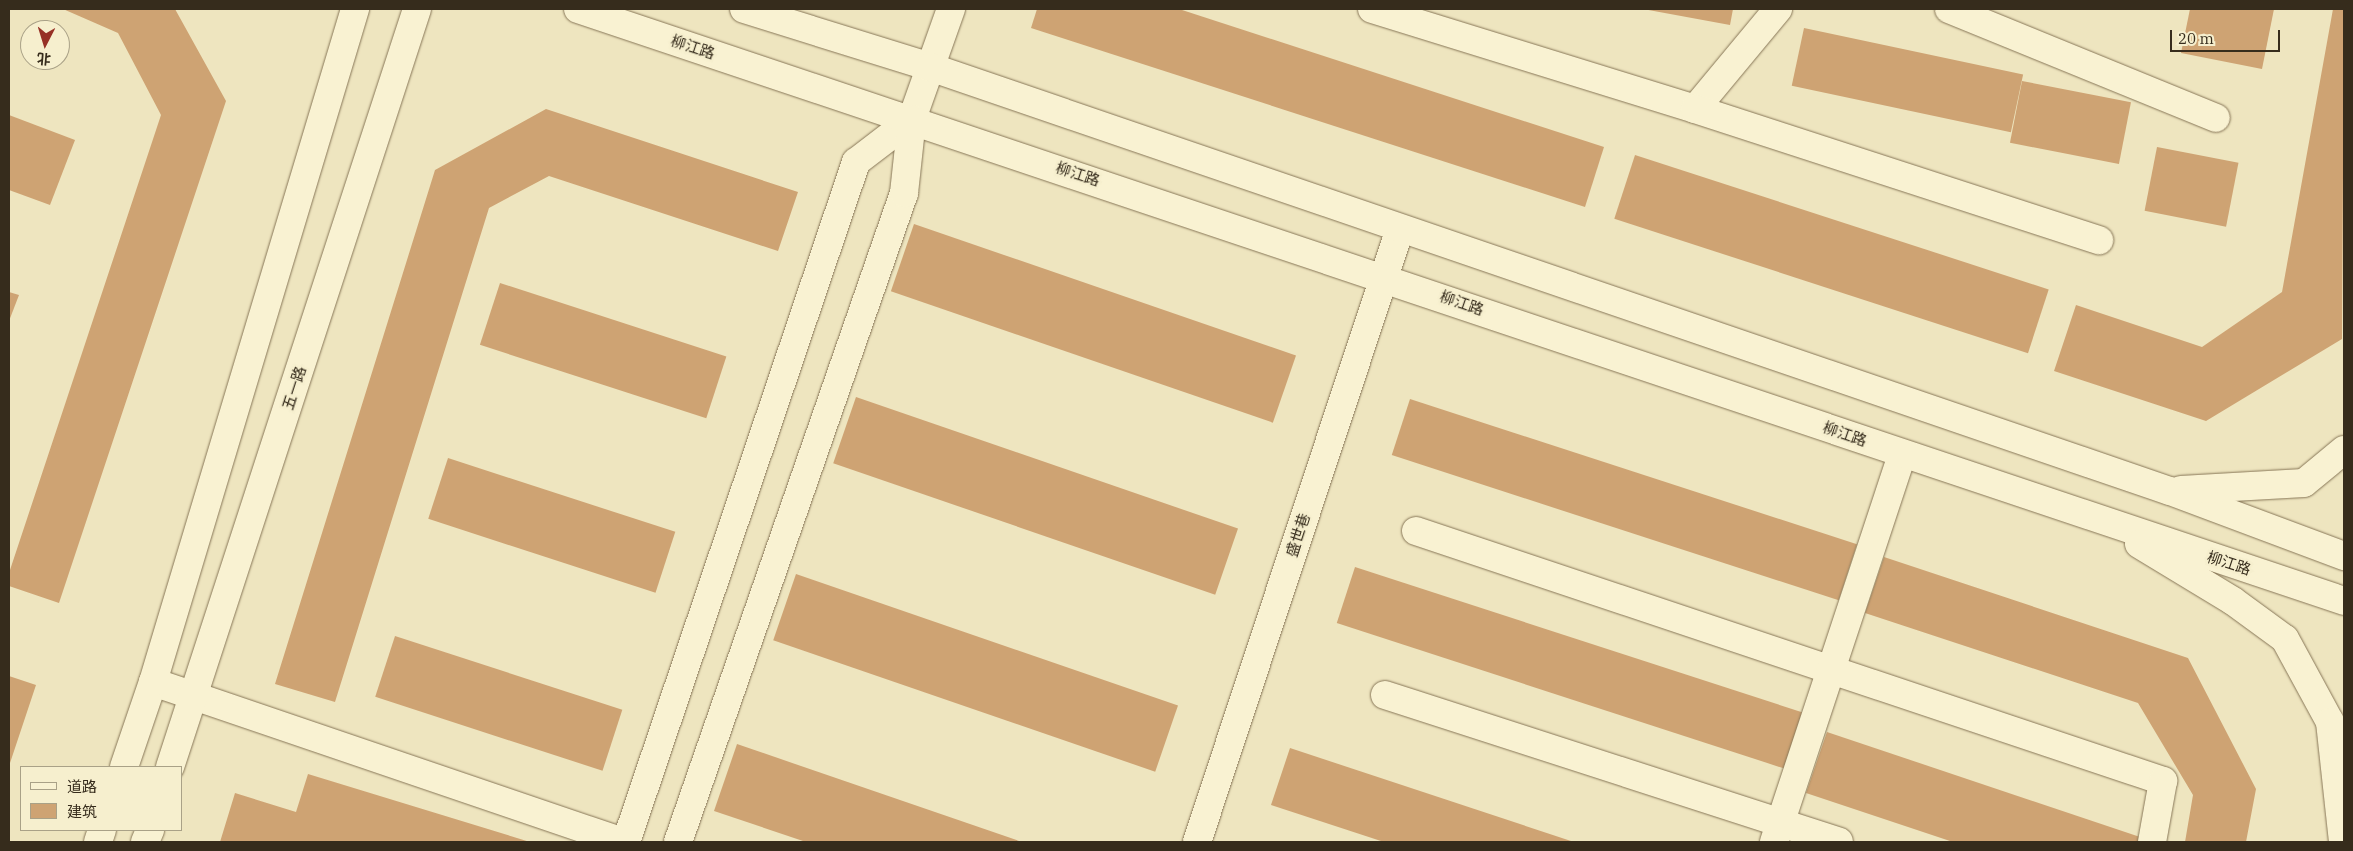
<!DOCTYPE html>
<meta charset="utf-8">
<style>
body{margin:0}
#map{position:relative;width:2353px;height:851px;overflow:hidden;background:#eee5bf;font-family:"IBM Plex Serif","Noto Sans SC",serif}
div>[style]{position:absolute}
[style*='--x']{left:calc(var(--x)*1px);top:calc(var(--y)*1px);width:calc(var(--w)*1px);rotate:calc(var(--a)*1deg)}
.building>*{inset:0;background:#cea373;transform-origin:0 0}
.roads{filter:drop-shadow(0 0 1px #877657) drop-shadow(0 0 1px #877657)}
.street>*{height:28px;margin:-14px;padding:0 14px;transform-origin:14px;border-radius:14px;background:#f9f2d2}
.secondary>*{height:28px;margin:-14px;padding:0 14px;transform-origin:14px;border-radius:14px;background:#f9f2d2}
span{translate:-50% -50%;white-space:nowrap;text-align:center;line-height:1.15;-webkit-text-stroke:5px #f6efce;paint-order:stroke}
.street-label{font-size:15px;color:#362c1c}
.frame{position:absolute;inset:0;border:10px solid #362c1c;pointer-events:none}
.legend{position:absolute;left:20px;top:766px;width:162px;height:65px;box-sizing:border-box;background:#f6efce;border:1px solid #a9a187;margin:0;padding:6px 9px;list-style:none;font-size:15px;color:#362c1c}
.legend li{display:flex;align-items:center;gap:10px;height:25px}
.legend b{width:25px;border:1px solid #a9a187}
.north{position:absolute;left:20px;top:20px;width:50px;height:50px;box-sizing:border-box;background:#f6efce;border:1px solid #a9a187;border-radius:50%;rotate:185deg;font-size:14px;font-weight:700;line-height:20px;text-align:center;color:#362c1c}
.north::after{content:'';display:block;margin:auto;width:18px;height:22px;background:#973126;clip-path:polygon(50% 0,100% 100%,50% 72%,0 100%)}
.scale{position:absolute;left:2170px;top:30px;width:110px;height:22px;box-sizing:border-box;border:2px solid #362c1c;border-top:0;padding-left:6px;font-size:15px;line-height:18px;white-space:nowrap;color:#362c1c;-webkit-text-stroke:4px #f6efce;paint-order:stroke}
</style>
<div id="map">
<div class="building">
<i style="clip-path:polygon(63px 9px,175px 9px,226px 101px,59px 603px,9px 586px,9px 573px,161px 115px,118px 33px)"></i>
<i style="clip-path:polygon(1037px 9px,1179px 9px,1604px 147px,1585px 207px,1031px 28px)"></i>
<i style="clip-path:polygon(1643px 9px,1733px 9px,1730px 25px)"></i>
<i style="clip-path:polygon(2190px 9px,2274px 9px,2262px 69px,2181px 53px)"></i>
<i style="clip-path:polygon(2333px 9px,2344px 9px,2342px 339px,2206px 421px,2054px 371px,2076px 305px,2202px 347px,2282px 292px)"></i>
<i style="left:1804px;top:28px;width:224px;height:59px;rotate:12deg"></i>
<i style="left:2022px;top:81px;width:111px;height:63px;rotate:11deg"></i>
<i style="clip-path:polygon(546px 109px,798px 192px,778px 251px,549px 176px,489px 208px,335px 702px,275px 684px,435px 170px)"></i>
<i style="clip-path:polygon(9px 115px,75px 140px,50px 205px,9px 190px)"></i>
<i style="left:2157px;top:147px;width:83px;height:65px;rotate:11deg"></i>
<i style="left:1635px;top:155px;width:435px;height:67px;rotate:18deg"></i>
<i style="left:914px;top:224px;width:404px;height:71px;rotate:19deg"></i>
<i style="left:500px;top:283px;width:238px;height:65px;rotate:18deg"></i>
<i style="clip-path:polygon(9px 292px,19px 295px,9px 321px)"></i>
<i style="left:856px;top:397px;width:404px;height:70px;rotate:19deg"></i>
<i style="left:1410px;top:399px;width:470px;height:59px;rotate:18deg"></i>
<i style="left:448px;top:458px;width:239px;height:64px;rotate:18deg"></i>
<i style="clip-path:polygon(1884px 557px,2188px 658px,2256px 789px,2246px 842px,2185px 842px,2193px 795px,2138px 703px,1865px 613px)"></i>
<i style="left:1355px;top:567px;width:470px;height:59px;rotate:18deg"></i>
<i style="left:796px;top:574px;width:404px;height:70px;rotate:19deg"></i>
<i style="left:395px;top:636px;width:239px;height:64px;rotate:18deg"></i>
<i style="clip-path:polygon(9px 676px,36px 685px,9px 766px)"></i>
<i style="clip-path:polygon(1827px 732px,2143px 838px,2142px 842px,1953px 842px,1806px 793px)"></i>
<i style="clip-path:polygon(737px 744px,1022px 842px,806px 842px,714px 811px)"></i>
<i style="clip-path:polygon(1290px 748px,1574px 842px,1384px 842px,1271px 805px)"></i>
<i style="clip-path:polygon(308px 774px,530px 842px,220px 842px,235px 793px,296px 812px)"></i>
</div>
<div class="roads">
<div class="street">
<i style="--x:1372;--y:9;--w:338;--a:17.2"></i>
<i style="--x:1695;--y:109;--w:130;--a:-50.3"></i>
<i style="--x:1949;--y:9;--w:288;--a:22.2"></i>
<i style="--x:1695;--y:109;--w:425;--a:18"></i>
<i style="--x:1416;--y:531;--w:788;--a:18.5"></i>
<i style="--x:2163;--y:781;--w:62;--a:100.2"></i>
<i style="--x:153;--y:682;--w:496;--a:18.8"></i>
<i style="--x:1385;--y:695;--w:477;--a:17.9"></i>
<i style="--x:626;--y:842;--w:718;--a:-71.31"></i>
<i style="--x:856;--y:162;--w:71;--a:-37.5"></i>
<i style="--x:912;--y:119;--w:117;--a:-70.5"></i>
<i style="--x:678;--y:842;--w:687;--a:-70.8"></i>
<i style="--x:904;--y:193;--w:74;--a:-83.8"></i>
<i style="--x:1197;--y:842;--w:646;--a:-71.68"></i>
<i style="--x:1774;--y:842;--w:409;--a:-71.7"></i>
</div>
<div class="secondary">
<i style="--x:578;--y:9;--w:1863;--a:18.53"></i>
<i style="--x:744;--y:9;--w:195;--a:17.3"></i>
<i style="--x:930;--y:67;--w:1310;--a:18.88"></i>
<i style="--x:2170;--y:491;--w:186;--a:20.5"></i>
<i style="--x:2181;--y:490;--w:123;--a:-3.3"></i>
<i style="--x:2304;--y:483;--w:52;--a:-39.5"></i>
<i style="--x:2139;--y:544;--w:110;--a:31.2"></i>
<i style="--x:2233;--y:601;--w:64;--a:36.2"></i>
<i style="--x:2285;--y:639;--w:94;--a:61.5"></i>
<i style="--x:2330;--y:722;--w:121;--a:83.8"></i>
<i style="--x:124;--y:767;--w:90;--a:-71.2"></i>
<i style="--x:153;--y:682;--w:703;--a:-73.29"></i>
<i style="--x:170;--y:767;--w:797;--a:-71.95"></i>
<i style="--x:98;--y:842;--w:13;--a:-72"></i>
<i style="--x:145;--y:842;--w:13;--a:-67"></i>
</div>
</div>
<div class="street-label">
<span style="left:693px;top:47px;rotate:18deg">柳江路</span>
<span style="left:1078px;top:174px;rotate:18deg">柳江路</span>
<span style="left:1462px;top:303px;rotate:19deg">柳江路</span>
<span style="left:294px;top:388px;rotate:-72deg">五一路</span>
<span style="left:1845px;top:434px;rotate:19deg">柳江路</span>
<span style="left:1298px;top:535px;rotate:-72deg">盛世巷</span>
<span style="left:2229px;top:563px;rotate:18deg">柳江路</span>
</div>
<div class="frame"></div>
<ul class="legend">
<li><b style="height:6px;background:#f9f2d2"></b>道路</li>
<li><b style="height:14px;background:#cea373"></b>建筑</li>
</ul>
<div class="north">北</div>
<div class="scale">20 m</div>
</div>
